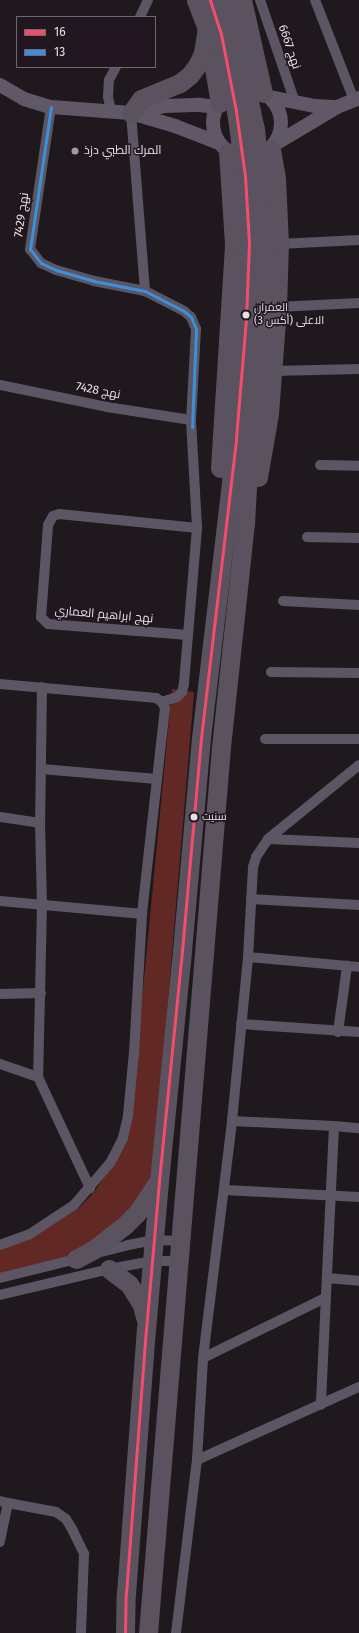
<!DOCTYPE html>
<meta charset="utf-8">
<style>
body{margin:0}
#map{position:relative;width:359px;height:1633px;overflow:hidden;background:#1f191e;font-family:"Fira Sans",Cairo,sans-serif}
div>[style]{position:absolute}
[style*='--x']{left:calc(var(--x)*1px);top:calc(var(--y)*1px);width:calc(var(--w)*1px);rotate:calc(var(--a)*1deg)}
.green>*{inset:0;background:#622824}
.street>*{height:10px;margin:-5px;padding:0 5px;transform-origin:5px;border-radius:5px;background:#5c5564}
.secondary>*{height:14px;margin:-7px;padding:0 7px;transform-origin:7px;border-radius:7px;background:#605867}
.secondary>.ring{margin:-7px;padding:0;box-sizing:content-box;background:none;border:14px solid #605867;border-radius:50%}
.highway>*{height:19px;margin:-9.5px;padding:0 9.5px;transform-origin:9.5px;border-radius:9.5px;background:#5a525f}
.highway-bridge>*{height:19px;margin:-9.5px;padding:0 9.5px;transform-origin:9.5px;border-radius:9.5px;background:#5a525f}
.bus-1>*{height:3px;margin:-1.5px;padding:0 1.5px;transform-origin:1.5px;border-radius:1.5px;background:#f44d6c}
.bus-2>*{height:3px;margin:-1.5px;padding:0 1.5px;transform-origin:1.5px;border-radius:1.5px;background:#3a90db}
.dots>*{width:11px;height:11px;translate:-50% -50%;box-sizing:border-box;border:2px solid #221620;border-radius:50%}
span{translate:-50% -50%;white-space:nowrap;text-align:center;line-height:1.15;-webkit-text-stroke:3px #221620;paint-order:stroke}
.bus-label{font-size:11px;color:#e8e0e7}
.left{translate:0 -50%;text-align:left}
.street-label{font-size:12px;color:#e8e0e7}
.poi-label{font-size:12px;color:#e8e0e7}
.legend{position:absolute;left:16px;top:16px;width:140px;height:52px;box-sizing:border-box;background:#221620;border:1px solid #716770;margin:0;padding:5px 7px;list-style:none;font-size:12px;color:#e8e0e7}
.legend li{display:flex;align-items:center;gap:8px;height:20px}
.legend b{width:20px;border:1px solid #716770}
</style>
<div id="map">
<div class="green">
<i style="clip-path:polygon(172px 689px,194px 692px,153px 1179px,135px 1207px,73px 1255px,0 1280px,0 1250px,32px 1238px,79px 1208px,95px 1191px,113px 1164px,129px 1134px)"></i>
</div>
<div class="street">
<i style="--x:260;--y:0;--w:108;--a:71.1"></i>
<i style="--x:315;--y:0;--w:107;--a:68.7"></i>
<i style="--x:140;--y:17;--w:19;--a:-65"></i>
<i style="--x:51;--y:107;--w:144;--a:98.4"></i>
<i style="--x:30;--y:249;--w:18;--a:52"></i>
<i style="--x:41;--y:263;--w:17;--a:25"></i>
<i style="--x:56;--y:270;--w:40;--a:16"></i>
<i style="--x:94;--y:281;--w:52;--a:11.1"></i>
<i style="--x:145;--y:291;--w:44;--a:27.1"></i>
<i style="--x:184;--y:311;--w:9;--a:41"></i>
<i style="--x:191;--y:317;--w:13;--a:67"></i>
<i style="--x:196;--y:329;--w:91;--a:93.1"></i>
<i style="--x:191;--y:420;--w:108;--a:86.8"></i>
<i style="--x:197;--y:528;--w:157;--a:94.8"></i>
<i style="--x:184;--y:684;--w:8;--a:104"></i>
<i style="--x:182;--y:692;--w:7;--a:135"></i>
<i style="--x:177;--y:697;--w:16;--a:162"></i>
<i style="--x:111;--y:111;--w:14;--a:-102"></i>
<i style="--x:108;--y:97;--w:17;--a:-87"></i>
<i style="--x:109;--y:80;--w:15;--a:-62"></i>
<i style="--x:131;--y:113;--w:179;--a:85.5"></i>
<i style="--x:279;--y:244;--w:80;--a:-2.9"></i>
<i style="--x:277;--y:307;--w:82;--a:-2.8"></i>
<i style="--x:273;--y:371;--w:86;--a:-1.3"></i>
<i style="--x:0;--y:385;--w:109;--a:11.6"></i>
<i style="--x:107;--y:407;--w:85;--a:8.8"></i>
<i style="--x:320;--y:465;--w:39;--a:1"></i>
<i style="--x:307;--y:537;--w:52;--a:1.1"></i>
<i style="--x:283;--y:601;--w:76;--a:3"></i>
<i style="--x:188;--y:635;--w:140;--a:-175.5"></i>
<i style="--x:48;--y:624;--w:10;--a:-135"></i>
<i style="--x:41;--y:617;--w:92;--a:-85.6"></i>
<i style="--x:48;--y:525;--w:10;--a:-61"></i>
<i style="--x:53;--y:516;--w:6;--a:-18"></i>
<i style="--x:59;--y:514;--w:139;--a:5.8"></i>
<i style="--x:271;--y:672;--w:88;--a:0.7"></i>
<i style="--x:0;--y:684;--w:157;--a:5.1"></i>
<i style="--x:156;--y:698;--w:7;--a:34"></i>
<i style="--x:162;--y:702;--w:7;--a:63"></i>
<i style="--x:165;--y:708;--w:207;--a:96.4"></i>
<i style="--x:142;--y:914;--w:138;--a:93.3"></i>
<i style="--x:134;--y:1052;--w:64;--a:95.4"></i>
<i style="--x:128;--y:1116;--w:23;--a:103"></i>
<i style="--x:123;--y:1138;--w:28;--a:117"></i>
<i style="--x:110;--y:1163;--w:55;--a:130.6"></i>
<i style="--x:74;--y:1205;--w:53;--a:146.6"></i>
<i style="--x:30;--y:1234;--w:32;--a:160"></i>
<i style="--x:42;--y:687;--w:136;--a:90.8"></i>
<i style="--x:40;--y:823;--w:82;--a:88.6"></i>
<i style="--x:42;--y:905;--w:172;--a:91.3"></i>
<i style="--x:38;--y:1077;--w:123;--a:64.9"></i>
<i style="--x:265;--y:739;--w:94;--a:0"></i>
<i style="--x:42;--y:769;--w:115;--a:5"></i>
<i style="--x:0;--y:817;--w:40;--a:8.5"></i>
<i style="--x:268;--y:839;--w:91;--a:2.5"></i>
<i style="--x:251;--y:899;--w:108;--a:3.2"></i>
<i style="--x:0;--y:901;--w:143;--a:5.2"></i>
<i style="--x:248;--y:957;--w:111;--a:5.1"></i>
<i style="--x:0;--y:994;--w:41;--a:-1.4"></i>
<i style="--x:241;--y:1024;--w:118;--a:3.9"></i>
<i style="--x:338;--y:1032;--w:67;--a:-82.2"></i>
<i style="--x:0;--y:1064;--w:40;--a:18.9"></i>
<i style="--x:232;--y:1121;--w:102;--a:2.8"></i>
<i style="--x:334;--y:1126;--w:279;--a:92.7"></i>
<i style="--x:334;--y:1126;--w:25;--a:5"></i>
<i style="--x:225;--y:1190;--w:134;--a:3"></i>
<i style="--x:97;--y:1253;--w:32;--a:-14"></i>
<i style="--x:128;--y:1245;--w:26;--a:-11"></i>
<i style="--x:154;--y:1240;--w:25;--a:2"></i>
<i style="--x:0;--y:1278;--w:82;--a:-14"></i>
<i style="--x:327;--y:1278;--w:32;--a:5"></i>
<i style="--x:0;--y:1295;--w:112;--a:-13.4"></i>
<i style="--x:109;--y:1269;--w:45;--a:-10.3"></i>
<i style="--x:153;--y:1261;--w:25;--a:0"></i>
<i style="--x:203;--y:1358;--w:136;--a:-26.2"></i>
<i style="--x:197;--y:1460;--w:178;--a:-24.3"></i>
<i style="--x:0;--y:1501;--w:8;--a:14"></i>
<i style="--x:8;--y:1503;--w:40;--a:102"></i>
<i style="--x:8;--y:1503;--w:49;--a:10.6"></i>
<i style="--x:56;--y:1512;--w:12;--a:35"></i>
<i style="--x:66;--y:1519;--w:12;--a:59"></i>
<i style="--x:72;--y:1529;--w:28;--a:64"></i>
<i style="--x:84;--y:1554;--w:79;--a:92.2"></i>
<i style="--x:176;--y:1633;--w:174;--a:-83.1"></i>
<i style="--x:197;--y:1460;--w:102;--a:-86.6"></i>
<i style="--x:203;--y:1358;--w:239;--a:-83"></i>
<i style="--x:232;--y:1121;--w:165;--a:-84.4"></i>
<i style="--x:248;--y:957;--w:90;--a:-86.8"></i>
<i style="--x:253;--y:867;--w:10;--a:-73"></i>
<i style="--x:256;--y:857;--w:22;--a:-56"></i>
<i style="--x:268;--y:839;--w:117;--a:-39.1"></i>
</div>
<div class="secondary">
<i style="--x:0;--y:85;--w:28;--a:30"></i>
<i style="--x:24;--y:99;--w:28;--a:17"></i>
<i style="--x:51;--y:107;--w:80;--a:4.3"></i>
<i style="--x:131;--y:113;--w:46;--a:16.5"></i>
<i style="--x:175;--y:126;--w:47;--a:21.1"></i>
<i class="ring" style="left:213px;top:89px;width:54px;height:54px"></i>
<i style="--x:270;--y:97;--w:46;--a:11.3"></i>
<i style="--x:315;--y:106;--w:22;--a:3"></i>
<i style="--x:132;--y:113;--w:34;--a:-12"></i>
<i style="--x:165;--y:106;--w:35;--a:-2"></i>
<i style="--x:200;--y:105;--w:17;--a:7"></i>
<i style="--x:275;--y:144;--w:72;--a:-30.8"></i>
<i style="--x:337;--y:107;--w:24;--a:-22"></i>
</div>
<div class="highway">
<i style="--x:196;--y:0;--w:30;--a:69"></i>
<i style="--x:207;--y:28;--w:76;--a:80.2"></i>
<i style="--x:242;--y:0;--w:95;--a:77.3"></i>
<i style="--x:131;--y:113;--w:17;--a:-54"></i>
<i style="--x:141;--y:99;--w:42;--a:-22.3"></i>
<i style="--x:180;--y:83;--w:13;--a:-39"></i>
<i style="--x:190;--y:75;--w:14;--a:-54"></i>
<i style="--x:198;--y:64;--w:12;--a:-66"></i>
<i style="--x:203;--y:53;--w:25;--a:-81"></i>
<i style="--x:220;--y:468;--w:224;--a:-86.4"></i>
<i style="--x:234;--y:244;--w:92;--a:-93.7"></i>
<i style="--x:258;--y:477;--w:64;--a:-80.1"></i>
<i style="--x:269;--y:414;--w:107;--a:-85.7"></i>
<i style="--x:277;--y:307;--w:63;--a:-88.2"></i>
<i style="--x:279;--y:244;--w:66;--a:-92.6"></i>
<i style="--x:276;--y:178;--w:29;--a:-100"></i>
<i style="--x:76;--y:1259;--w:19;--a:-28"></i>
<i style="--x:93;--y:1250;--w:39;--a:-38"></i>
<i style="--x:124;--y:1226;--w:18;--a:-45"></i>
<i style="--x:137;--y:1213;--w:37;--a:-56"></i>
<i style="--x:109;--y:1269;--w:25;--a:37"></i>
<i style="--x:129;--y:1284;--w:25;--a:58"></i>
<i style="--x:142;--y:1305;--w:12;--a:76"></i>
<i style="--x:125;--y:1633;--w:39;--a:-89"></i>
<i style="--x:126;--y:1594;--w:265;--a:-85.7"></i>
<i style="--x:146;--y:1330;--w:150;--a:-85"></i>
<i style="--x:159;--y:1181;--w:220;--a:-84.3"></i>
<i style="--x:181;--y:962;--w:225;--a:-84.9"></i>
<i style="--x:201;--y:738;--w:302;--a:-83.3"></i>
<i style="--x:236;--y:438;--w:120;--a:-85.2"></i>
<i style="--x:148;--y:1633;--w:889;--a:-85.29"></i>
<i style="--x:221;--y:747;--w:224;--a:-83.9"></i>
<i style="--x:245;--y:524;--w:74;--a:-86.9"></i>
<i style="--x:249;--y:450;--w:129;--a:-84.2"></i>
</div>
<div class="highway-bridge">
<i style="--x:210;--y:0;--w:36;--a:72"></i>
<i style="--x:221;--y:34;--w:78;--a:79"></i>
<i style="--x:236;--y:111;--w:66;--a:82.1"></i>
<i style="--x:245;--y:176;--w:67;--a:86.6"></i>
<i style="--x:249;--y:243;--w:75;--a:92.3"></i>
<i style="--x:227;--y:0;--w:132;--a:77.8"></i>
<i style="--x:255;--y:129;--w:80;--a:84.3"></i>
<i style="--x:263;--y:209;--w:113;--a:90.5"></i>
</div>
<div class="bus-1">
<i style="--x:125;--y:1633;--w:39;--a:-89"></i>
<i style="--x:126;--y:1594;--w:265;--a:-85.7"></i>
<i style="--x:146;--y:1330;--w:150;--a:-85"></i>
<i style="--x:159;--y:1181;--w:220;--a:-84.3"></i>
<i style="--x:181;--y:962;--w:225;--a:-84.9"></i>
<i style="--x:201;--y:738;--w:302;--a:-83.3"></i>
<i style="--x:236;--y:438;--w:120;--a:-85.2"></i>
<i style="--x:246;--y:318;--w:75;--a:-87.7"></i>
<i style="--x:249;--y:243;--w:67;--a:-93.4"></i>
<i style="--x:245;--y:176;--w:66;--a:-97.9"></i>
<i style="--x:236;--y:111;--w:78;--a:-101"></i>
<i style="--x:221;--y:34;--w:36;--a:-108"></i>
</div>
<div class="bus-2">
<i style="--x:51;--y:107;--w:144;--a:98.4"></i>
<i style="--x:30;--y:249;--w:18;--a:52"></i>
<i style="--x:41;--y:263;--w:17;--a:25"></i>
<i style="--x:56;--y:270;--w:40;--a:16"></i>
<i style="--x:94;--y:281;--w:52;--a:11.1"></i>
<i style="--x:145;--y:291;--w:44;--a:27.1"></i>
<i style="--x:184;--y:311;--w:9;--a:41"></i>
<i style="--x:191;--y:317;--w:13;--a:67"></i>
<i style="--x:196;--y:329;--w:98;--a:92.3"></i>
</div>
<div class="dots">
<i style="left:75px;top:151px;background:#a29aa1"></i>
<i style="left:246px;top:315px;background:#e8e0e7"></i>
<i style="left:194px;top:817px;background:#e8e0e7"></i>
</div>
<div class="bus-label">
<span class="left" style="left:254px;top:315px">العمران<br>الاعلى (أكس 3)</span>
<span class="left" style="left:202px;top:817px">سنيت</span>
</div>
<div class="street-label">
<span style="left:289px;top:47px;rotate:71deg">نهج 6667</span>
<span style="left:22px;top:215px;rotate:-82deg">نهج 7429</span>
<span style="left:98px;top:391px;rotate:11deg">نهج 7428</span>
<span style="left:104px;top:615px;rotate:5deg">نهج ابراهيم العماري</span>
</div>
<div class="poi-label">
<span class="left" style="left:84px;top:151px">المرك الطبي دزذ</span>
</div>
<ul class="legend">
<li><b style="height:5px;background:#f44d6c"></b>16</li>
<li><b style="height:5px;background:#3a90db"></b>13</li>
</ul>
</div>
